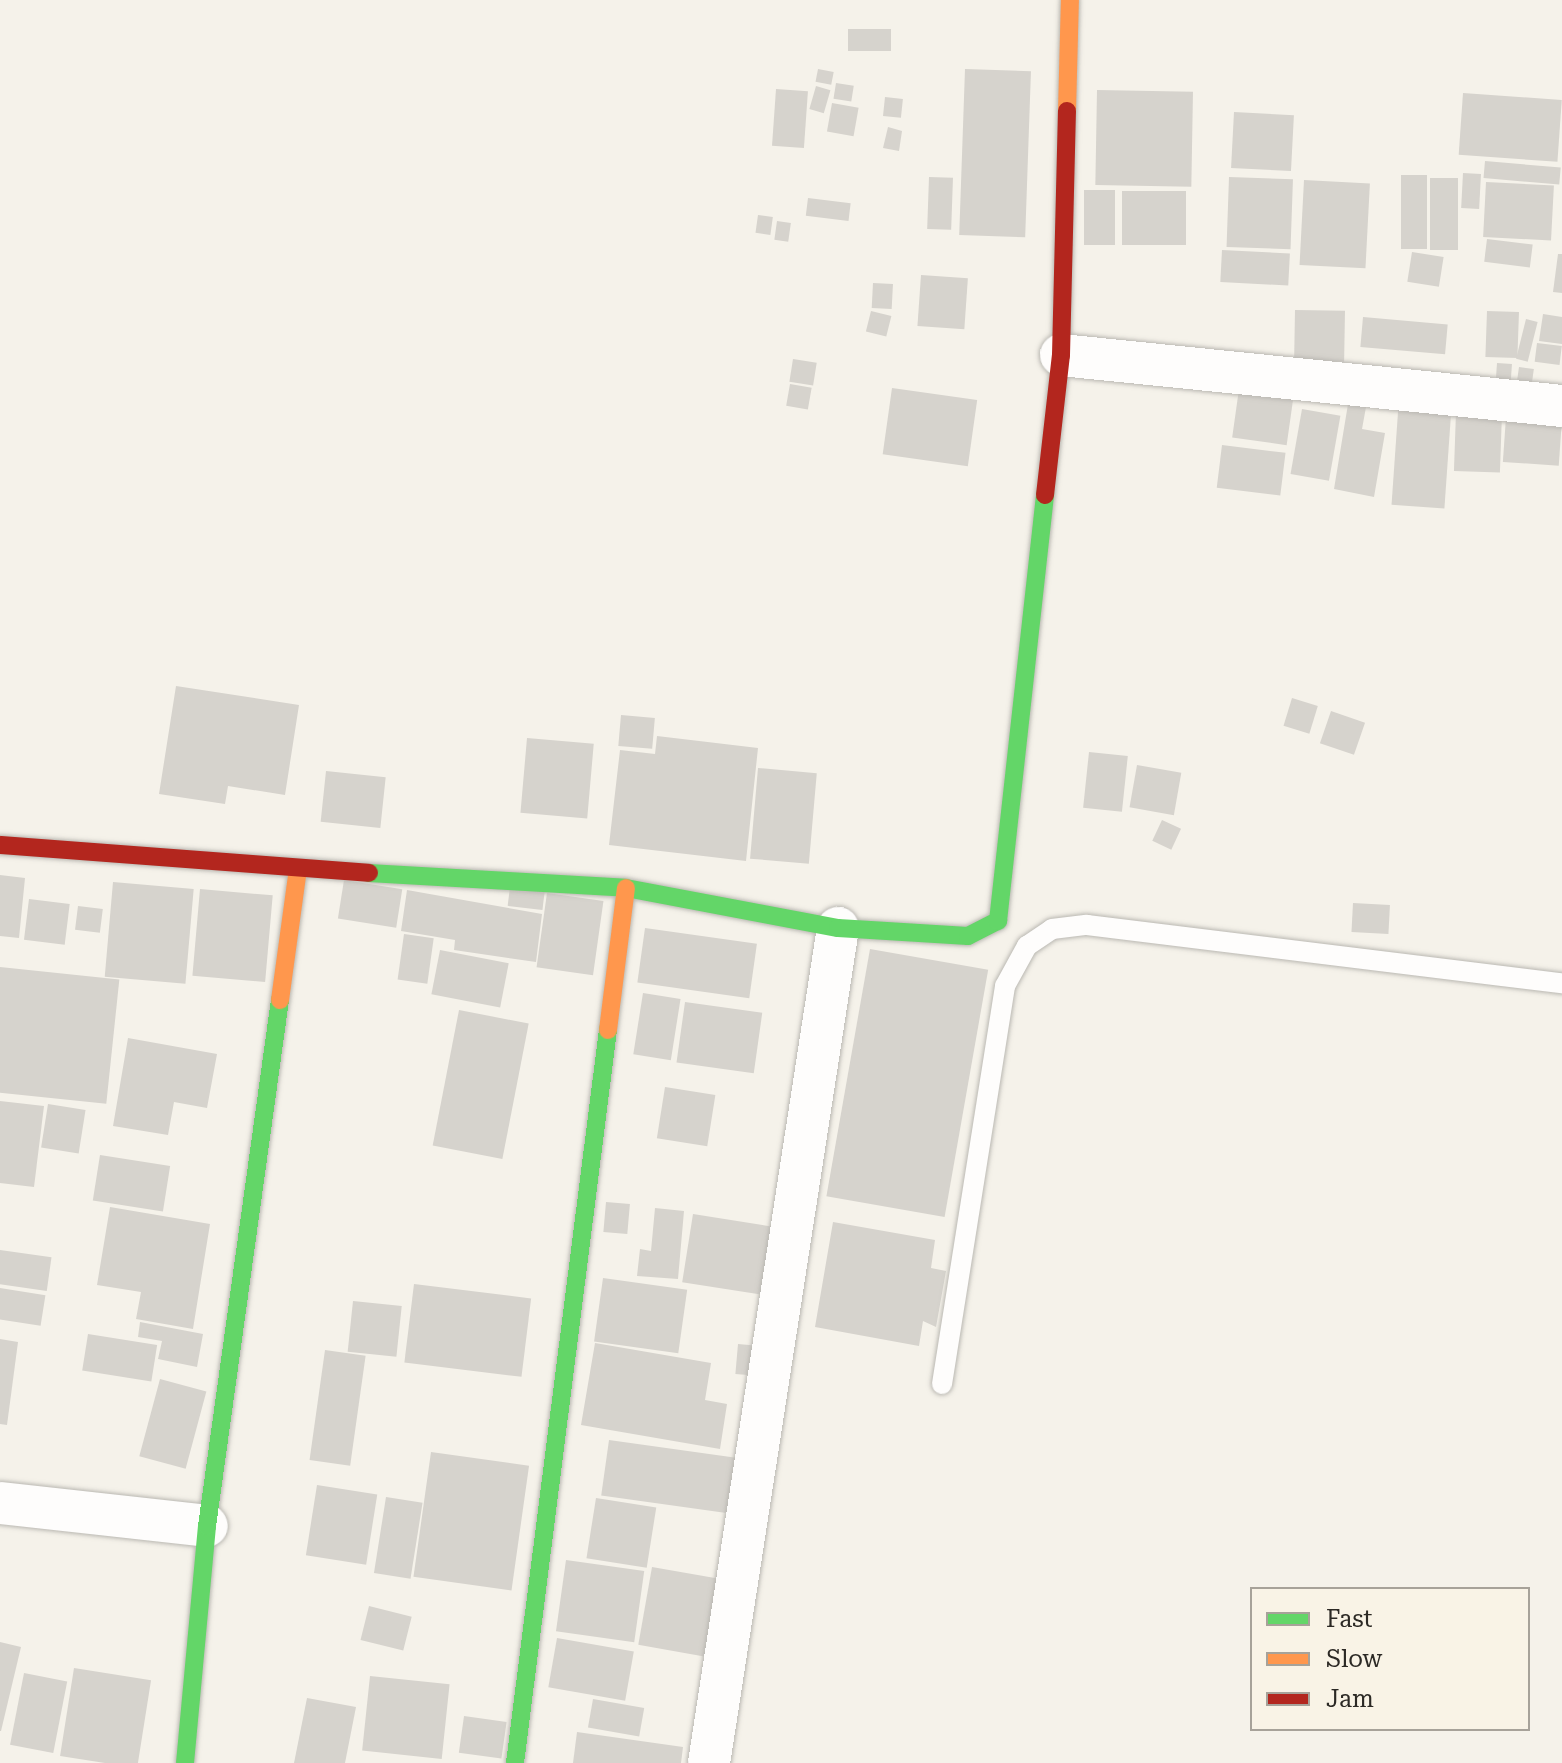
<!DOCTYPE html>
<style>
body{margin:0}
#map{position:relative;width:1562px;height:1763px;overflow:hidden;background:#f5f2ea;font-family:"Roboto Serif",serif}
div>[style]{position:absolute}
[style*='--x']{left:calc(var(--x)*1px);top:calc(var(--y)*1px);width:calc(var(--w)*1px);rotate:calc(var(--a)*1deg)}
.building>*{inset:0;background:#d6d3cd;transform-origin:0 0}
.roads{filter:drop-shadow(0 0 2px #bab8b2) drop-shadow(0 0 2px #bab8b2)}
.lane>*{height:20px;margin:-10px;padding:0 10px;transform-origin:10px;border-radius:10px;background:#fefdfc}
.street>*{height:42px;margin:-21px;padding:0 21px;transform-origin:21px;border-radius:21px;background:#fefdfc}
.fast>*{height:18px;margin:-9px;padding:0 9px;transform-origin:9px;border-radius:9px;background:#63d668}
.slow>*{height:18px;margin:-9px;padding:0 9px;transform-origin:9px;border-radius:9px;background:#ff974d}
.jam>*{height:18px;margin:-9px;padding:0 9px;transform-origin:9px;border-radius:9px;background:#b3261e}
span{translate:-50% -50%;white-space:nowrap;text-align:center;line-height:1.15;-webkit-text-stroke:8px #f9f3e6;paint-order:stroke}
.legend{position:absolute;left:1250px;top:1587px;width:280px;height:144px;box-sizing:border-box;background:#f9f3e6;border:2px solid #a7a299;margin:0;padding:10px 14px;list-style:none;font-size:24px;color:#2c2925}
.legend li{display:flex;align-items:center;gap:16px;height:40px}
.legend b{width:40px;border:2px solid #a7a299}
</style>
<div id="map">
<div class="building">
<i style="left:848px;top:29px;width:43px;height:22px"></i>
<i style="left:818px;top:69px;width:16px;height:13px;rotate:11deg"></i>
<i style="left:965px;top:69px;width:66px;height:166px;rotate:2deg"></i>
<i style="left:836px;top:83px;width:18px;height:16px;rotate:9deg"></i>
<i style="left:816px;top:86px;width:15px;height:24px;rotate:16deg"></i>
<i style="left:776px;top:89px;width:32px;height:57px;rotate:4deg"></i>
<i style="left:1097px;top:90px;width:96px;height:95px;rotate:1deg"></i>
<i style="left:1463px;top:93px;width:99px;height:62px;rotate:4deg"></i>
<i style="left:885px;top:97px;width:18px;height:19px;rotate:6deg"></i>
<i style="left:832px;top:103px;width:27px;height:29px;rotate:10deg"></i>
<i style="left:1234px;top:112px;width:60px;height:56px;rotate:3deg"></i>
<i style="clip-path:polygon(888px 127px,902px 131px,899px 151px,883px 148px)"></i>
<i style="left:1485px;top:161px;width:76px;height:17px;rotate:5deg"></i>
<i style="left:1463px;top:173px;width:18px;height:35px;rotate:3deg"></i>
<i style="left:1401px;top:175px;width:26px;height:74px"></i>
<i style="left:929px;top:177px;width:24px;height:52px;rotate:2deg"></i>
<i style="left:1229px;top:177px;width:64px;height:70px;rotate:2deg"></i>
<i style="left:1430px;top:178px;width:28px;height:72px"></i>
<i style="left:1304px;top:180px;width:66px;height:85px;rotate:3deg"></i>
<i style="left:1486px;top:182px;width:68px;height:55px;rotate:3deg"></i>
<i style="left:1084px;top:190px;width:31px;height:55px"></i>
<i style="left:1186px;top:191px;width:54px;height:64px;rotate:90deg"></i>
<i style="left:808px;top:198px;width:43px;height:18px;rotate:7deg"></i>
<i style="left:758px;top:215px;width:15px;height:18px;rotate:8deg"></i>
<i style="left:777px;top:221px;width:14px;height:19px;rotate:8deg"></i>
<i style="left:1487px;top:239px;width:46px;height:23px;rotate:7deg"></i>
<i style="left:1222px;top:250px;width:68px;height:32px;rotate:3deg"></i>
<i style="left:1412px;top:252px;width:32px;height:30px;rotate:9deg"></i>
<i style="clip-path:polygon(1558px 254px,1562px 254px,1562px 293px,1553px 292px)"></i>
<i style="left:921px;top:275px;width:47px;height:51px;rotate:4deg"></i>
<i style="left:873px;top:283px;width:20px;height:25px;rotate:3deg"></i>
<i style="left:1295px;top:310px;width:50px;height:51px;rotate:1deg"></i>
<i style="left:871px;top:311px;width:21px;height:21px;rotate:14deg"></i>
<i style="left:1487px;top:311px;width:32px;height:46px;rotate:2deg"></i>
<i style="clip-path:polygon(1543px 314px,1562px 317px,1562px 344px,1539px 341px)"></i>
<i style="left:1363px;top:317px;width:85px;height:30px;rotate:5deg"></i>
<i style="left:1526px;top:319px;width:12px;height:41px;rotate:14deg"></i>
<i style="left:1537px;top:343px;width:25px;height:19px;rotate:7deg"></i>
<i style="left:793px;top:359px;width:24px;height:23px;rotate:9deg"></i>
<i style="left:1497px;top:363px;width:15px;height:16px;rotate:4deg"></i>
<i style="left:1519px;top:367px;width:15px;height:13px;rotate:8deg"></i>
<i style="left:790px;top:384px;width:22px;height:22px;rotate:10deg"></i>
<i style="left:892px;top:388px;width:86px;height:67px;rotate:8deg"></i>
<i style="left:1239px;top:389px;width:55px;height:49px;rotate:8deg"></i>
<i style="left:1399px;top:398px;width:53px;height:107px;rotate:4deg"></i>
<i style="clip-path:polygon(1348px 404px,1366px 407px,1362px 429px,1385px 433px,1374px 497px,1334px 489px)"></i>
<i style="left:1302px;top:409px;width:39px;height:66px;rotate:10deg"></i>
<i style="left:1456px;top:412px;width:46px;height:59px;rotate:2deg"></i>
<i style="left:1506px;top:417px;width:56px;height:45px;rotate:4deg"></i>
<i style="left:1222px;top:445px;width:64px;height:43px;rotate:7deg"></i>
<i style="clip-path:polygon(176px 686px,299px 705px,285px 795px,228px 786px,225px 804px,159px 794px)"></i>
<i style="left:1292px;top:698px;width:27px;height:29px;rotate:17deg"></i>
<i style="left:1331px;top:711px;width:36px;height:34px;rotate:19deg"></i>
<i style="left:621px;top:715px;width:34px;height:31px;rotate:5deg"></i>
<i style="clip-path:polygon(657px 736px,758px 748px,746px 861px,609px 845px,620px 750px,655px 754px)"></i>
<i style="left:527px;top:738px;width:67px;height:75px;rotate:5deg"></i>
<i style="left:1089px;top:752px;width:39px;height:56px;rotate:6deg"></i>
<i style="left:1137px;top:765px;width:45px;height:43px;rotate:10deg"></i>
<i style="left:758px;top:768px;width:59px;height:91px;rotate:5deg"></i>
<i style="left:326px;top:771px;width:60px;height:51px;rotate:6deg"></i>
<i style="left:1162px;top:820px;width:21px;height:23px;rotate:25deg"></i>
<i style="clip-path:polygon(0 875px,25px 878px,19px 938px,0 936px)"></i>
<i style="left:344px;top:880px;width:59px;height:39px;rotate:9deg"></i>
<i style="left:113px;top:882px;width:81px;height:95px;rotate:5deg"></i>
<i style="left:510px;top:887px;width:35px;height:19px;rotate:7deg"></i>
<i style="left:200px;top:889px;width:73px;height:87px;rotate:5deg"></i>
<i style="clip-path:polygon(407px 890px,542px 914px,536px 962px,454px 950px,455px 940px,401px 931px)"></i>
<i style="left:547px;top:893px;width:57px;height:75px;rotate:8deg"></i>
<i style="left:29px;top:899px;width:41px;height:41px;rotate:7deg"></i>
<i style="left:1353px;top:903px;width:37px;height:29px;rotate:3deg"></i>
<i style="left:78px;top:906px;width:25px;height:24px;rotate:7deg"></i>
<i style="left:645px;top:928px;width:113px;height:55px;rotate:8deg"></i>
<i style="left:404px;top:934px;width:30px;height:46px;rotate:8deg"></i>
<i style="left:870px;top:949px;width:120px;height:251px;rotate:10deg"></i>
<i style="left:440px;top:950px;width:70px;height:45px;rotate:11deg"></i>
<i style="left:0;top:967px;width:120px;height:125px;rotate:6deg"></i>
<i style="left:643px;top:993px;width:38px;height:62px;rotate:9deg"></i>
<i style="left:685px;top:1002px;width:78px;height:61px;rotate:8deg"></i>
<i style="left:459px;top:1010px;width:71px;height:138px;rotate:11deg"></i>
<i style="clip-path:polygon(128px 1038px,217px 1054px,207px 1108px,174px 1102px,168px 1135px,113px 1126px)"></i>
<i style="left:665px;top:1087px;width:51px;height:52px;rotate:9deg"></i>
<i style="clip-path:polygon(0 1101px,44px 1106px,34px 1187px,0 1183px)"></i>
<i style="left:48px;top:1104px;width:38px;height:44px;rotate:9deg"></i>
<i style="left:100px;top:1155px;width:71px;height:46px;rotate:9deg"></i>
<i style="left:606px;top:1202px;width:24px;height:30px;rotate:5deg"></i>
<i style="clip-path:polygon(110px 1207px,210px 1224px,193px 1329px,136px 1319px,141px 1292px,97px 1285px)"></i>
<i style="clip-path:polygon(655px 1208px,684px 1211px,678px 1279px,637px 1276px,640px 1249px,651px 1251px)"></i>
<i style="left:693px;top:1214px;width:84px;height:69px;rotate:9deg"></i>
<i style="clip-path:polygon(833px 1222px,935px 1240px,931px 1268px,946px 1271px,936px 1327px,923px 1321px,919px 1346px,815px 1327px)"></i>
<i style="left:0;top:1250px;width:52px;height:34px;rotate:8deg"></i>
<i style="left:603px;top:1278px;width:85px;height:64px;rotate:8deg"></i>
<i style="left:414px;top:1284px;width:118px;height:79px;rotate:7deg"></i>
<i style="left:0;top:1288px;width:46px;height:31px;rotate:9deg"></i>
<i style="left:353px;top:1301px;width:49px;height:51px;rotate:6deg"></i>
<i style="clip-path:polygon(140px 1322px,203px 1334px,197px 1367px,158px 1359px,162px 1341px,138px 1337px)"></i>
<i style="left:88px;top:1334px;width:70px;height:37px;rotate:9deg"></i>
<i style="clip-path:polygon(0 1339px,18px 1342px,7px 1425px,0 1424px)"></i>
<i style="clip-path:polygon(595px 1343px,711px 1363px,705px 1400px,727px 1404px,720px 1449px,581px 1425px)"></i>
<i style="left:738px;top:1344px;width:25px;height:30px;rotate:5deg"></i>
<i style="left:325px;top:1350px;width:41px;height:111px;rotate:8deg"></i>
<i style="left:160px;top:1379px;width:48px;height:80px;rotate:15deg"></i>
<i style="left:609px;top:1440px;width:130px;height:56px;rotate:8deg"></i>
<i style="left:431px;top:1452px;width:99px;height:126px;rotate:8deg"></i>
<i style="left:317px;top:1485px;width:61px;height:71px;rotate:9deg"></i>
<i style="left:386px;top:1497px;width:37px;height:77px;rotate:9deg"></i>
<i style="left:596px;top:1498px;width:61px;height:61px;rotate:9deg"></i>
<i style="left:566px;top:1560px;width:79px;height:72px;rotate:8deg"></i>
<i style="left:652px;top:1567px;width:74px;height:79px;rotate:10deg"></i>
<i style="left:369px;top:1606px;width:44px;height:35px;rotate:14deg"></i>
<i style="left:557px;top:1638px;width:78px;height:50px;rotate:10deg"></i>
<i style="clip-path:polygon(0 1642px,21px 1647px,1px 1731px,0 1731px)"></i>
<i style="left:74px;top:1668px;width:78px;height:89px;rotate:9deg"></i>
<i style="left:24px;top:1673px;width:44px;height:73px;rotate:11deg"></i>
<i style="left:370px;top:1676px;width:80px;height:75px;rotate:6deg"></i>
<i style="clip-path:polygon(307px 1698px,356px 1707px,345px 1763px,294px 1763px)"></i>
<i style="left:593px;top:1699px;width:52px;height:29px;rotate:10deg"></i>
<i style="left:464px;top:1716px;width:43px;height:37px;rotate:8deg"></i>
<i style="clip-path:polygon(577px 1732px,683px 1747px,681px 1763px,573px 1763px)"></i>
</div>
<div class="roads">
<div class="lane">
<i style="--x:942;--y:1384;--w:403;--a:-81"></i>
<i style="--x:1005;--y:986;--w:46;--a:-61.2"></i>
<i style="--x:1027;--y:946;--w:30;--a:-34"></i>
<i style="--x:1052;--y:929;--w:35;--a:-7"></i>
<i style="--x:1087;--y:925;--w:479;--a:7"></i>
</div>
<div class="street">
<i style="--x:1061;--y:355;--w:504;--a:5.81"></i>
<i style="--x:0;--y:1503;--w:208;--a:6.3"></i>
<i style="--x:709;--y:1763;--w:845;--a:-81.22"></i>
</div>
<div class="fast">
<i style="--x:369;--y:873;--w:257;--a:3.3"></i>
<i style="--x:626;--y:888;--w:216;--a:10.7"></i>
<i style="--x:838;--y:928;--w:130;--a:3.5"></i>
<i style="--x:968;--y:936;--w:34;--a:-27"></i>
<i style="--x:998;--y:921;--w:429;--a:-83.7"></i>
<i style="--x:185;--y:1763;--w:238;--a:-84.7"></i>
<i style="--x:207;--y:1526;--w:531;--a:-82.1"></i>
<i style="--x:515;--y:1763;--w:739;--a:-82.77"></i>
</div>
<div class="slow">
<i style="--x:1067;--y:111;--w:111;--a:-88.5"></i>
<i style="--x:280;--y:1000;--w:132;--a:-82.2"></i>
<i style="--x:608;--y:1030;--w:143;--a:-82.8"></i>
</div>
<div class="jam">
<i style="--x:1045;--y:495;--w:141;--a:-83.5"></i>
<i style="--x:1061;--y:355;--w:244;--a:-88.6"></i>
<i style="--x:0;--y:845;--w:370;--a:4.3"></i>
</div>
</div>
<ul class="legend">
<li><b style="height:10px;background:#63d668"></b>Fast</li>
<li><b style="height:10px;background:#ff974d"></b>Slow</li>
<li><b style="height:10px;background:#b3261e"></b>Jam</li>
</ul>
</div>
